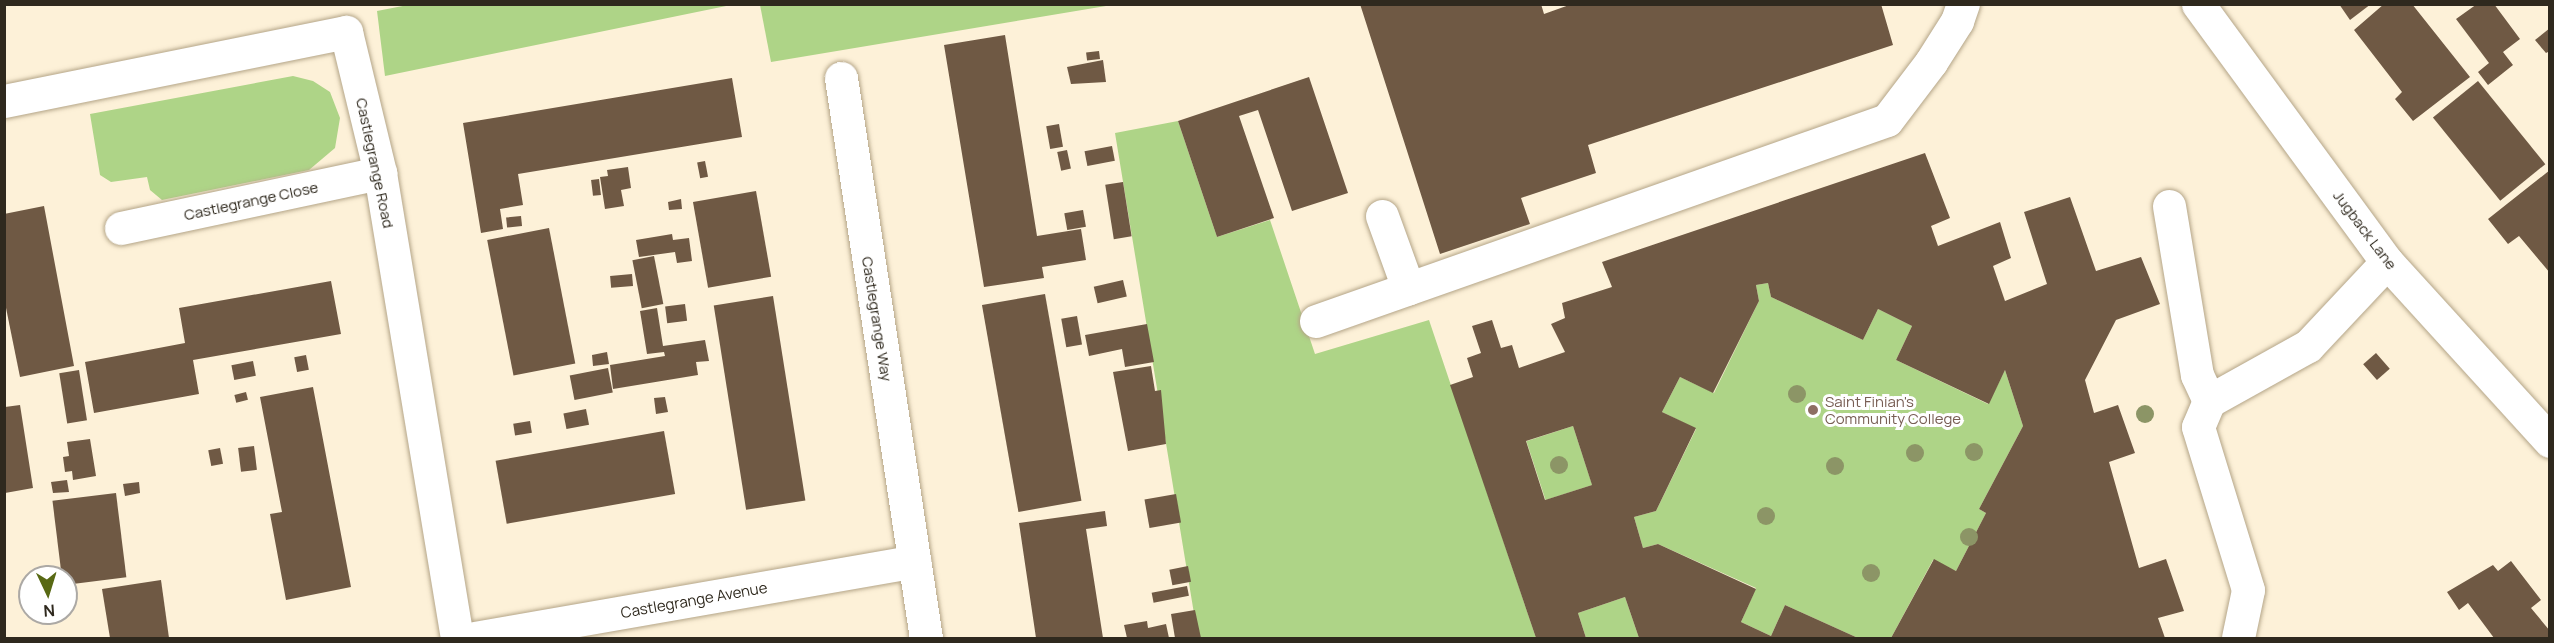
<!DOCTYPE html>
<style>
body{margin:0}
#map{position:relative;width:2554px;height:643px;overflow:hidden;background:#fdf1d8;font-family:Manrope,sans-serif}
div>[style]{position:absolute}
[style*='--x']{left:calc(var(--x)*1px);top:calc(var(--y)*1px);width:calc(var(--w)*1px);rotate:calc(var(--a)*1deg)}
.green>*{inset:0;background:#aed487;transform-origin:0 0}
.building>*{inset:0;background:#6f5944;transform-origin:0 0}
.roads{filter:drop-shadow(0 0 2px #b4a588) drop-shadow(0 0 2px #b4a588)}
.minor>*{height:33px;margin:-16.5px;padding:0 16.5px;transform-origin:16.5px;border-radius:16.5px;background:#fff}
.trees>*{width:18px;height:18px;margin:-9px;border-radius:50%;background:#8c9566}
.dots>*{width:16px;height:16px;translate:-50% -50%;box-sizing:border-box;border:3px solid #fff;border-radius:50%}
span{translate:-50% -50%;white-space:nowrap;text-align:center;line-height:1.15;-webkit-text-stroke:6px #fff;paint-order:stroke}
.street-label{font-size:15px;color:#2f291e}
.education-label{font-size:15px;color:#785e54}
.left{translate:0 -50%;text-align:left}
.frame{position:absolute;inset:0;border:6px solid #2f291e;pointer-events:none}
.north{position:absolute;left:18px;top:565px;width:60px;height:60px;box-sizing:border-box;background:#fff;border:2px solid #aca9a5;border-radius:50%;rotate:176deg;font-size:16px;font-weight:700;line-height:24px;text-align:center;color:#2f291e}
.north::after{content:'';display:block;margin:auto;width:21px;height:27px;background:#586914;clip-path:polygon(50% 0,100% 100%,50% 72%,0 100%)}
</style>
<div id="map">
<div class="green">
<i style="clip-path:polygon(413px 4px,731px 4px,731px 5px,385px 76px,377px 11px)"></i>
<i style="clip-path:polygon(760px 5px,760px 4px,1112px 5px,771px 62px)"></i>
<i style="clip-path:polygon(293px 76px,313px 81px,330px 92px,340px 118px,335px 148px,309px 170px,162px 200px,150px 190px,147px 177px,111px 182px,100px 175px,90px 114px)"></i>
<i style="clip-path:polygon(1178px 121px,1217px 237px,1270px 220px,1315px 354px,1429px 320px,1536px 638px,1198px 638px,1115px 133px)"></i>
<i style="clip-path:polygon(1768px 283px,1771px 297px,1863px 340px,1878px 309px,1912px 326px,1896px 360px,1988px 404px,2005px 370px,2023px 426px,1979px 509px,1986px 513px,1956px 571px,1933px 560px,1891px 638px,1858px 638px,1785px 605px,1771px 636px,1741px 622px,1756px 588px,1658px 544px,1643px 548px,1634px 517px,1656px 511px,1696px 429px,1662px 412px,1680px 377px,1714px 393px,1759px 301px,1756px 285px)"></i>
<i style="left:1573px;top:426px;width:62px;height:49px;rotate:72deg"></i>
<i style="clip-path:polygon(1625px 597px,1639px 638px,1586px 638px,1578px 613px)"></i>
</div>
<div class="building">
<i style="clip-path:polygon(1360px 4px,1541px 4px,1544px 14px,1572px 4px,1881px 4px,1893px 45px,1588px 145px,1596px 173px,1521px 198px,1530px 224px,1440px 254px)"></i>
<i style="clip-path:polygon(2339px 4px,2371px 4px,2350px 20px)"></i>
<i style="clip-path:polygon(2384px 4px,2412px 4px,2470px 77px,2413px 121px,2395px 99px,2402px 92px,2354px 30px)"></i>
<i style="clip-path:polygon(2477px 4px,2494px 4px,2520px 39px,2503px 52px,2513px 65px,2488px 85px,2478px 72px,2489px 63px,2456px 19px)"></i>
<i style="clip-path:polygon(2550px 28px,2550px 51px,2546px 53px,2535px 40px)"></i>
<i style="clip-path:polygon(1005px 35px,1037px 236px,1081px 229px,1086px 260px,1042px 267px,1044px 278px,984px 287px,944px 45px)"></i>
<i style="left:1099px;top:51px;width:8px;height:13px;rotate:83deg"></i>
<i style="clip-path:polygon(1103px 60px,1106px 82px,1071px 84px,1067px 67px)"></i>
<i style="clip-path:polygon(1309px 77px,1348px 193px,1292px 211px,1258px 110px,1239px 116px,1274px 218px,1217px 237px,1178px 121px)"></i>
<i style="clip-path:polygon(732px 78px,742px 137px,518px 174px,523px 205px,500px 209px,503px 229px,481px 233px,463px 123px)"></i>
<i style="left:2478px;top:81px;width:107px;height:58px;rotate:51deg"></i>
<i style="left:1059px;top:124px;width:23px;height:13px;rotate:80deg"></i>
<i style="left:1112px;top:146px;width:15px;height:28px;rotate:79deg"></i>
<i style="left:1067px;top:150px;width:19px;height:10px;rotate:78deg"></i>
<i style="clip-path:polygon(evenodd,1925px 153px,1950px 218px,1931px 226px,1938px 246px,2000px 222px,2011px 258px,1993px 266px,2005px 301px,2047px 284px,2024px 212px,2070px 197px,2096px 271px,2141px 257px,2160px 304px,2116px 320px,2085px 380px,2094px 413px,2118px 405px,2135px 453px,2109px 462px,2139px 568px,2166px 559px,2184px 611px,2158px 618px,2165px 638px,1891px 638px,1934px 559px,1956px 571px,1986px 513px,1979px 509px,2023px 426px,2005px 370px,1989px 404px,1896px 360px,1912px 326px,1878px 309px,1863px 340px,1771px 297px,1768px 283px,1756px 285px,1759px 301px,1713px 393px,1680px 377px,1662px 412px,1696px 428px,1656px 511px,1634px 517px,1643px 548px,1658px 544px,1756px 589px,1741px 622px,1771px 636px,1785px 605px,1858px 638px,1639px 638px,1625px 597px,1578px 613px,1586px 638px,1536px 638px,1450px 385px,1473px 377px,1467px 358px,1481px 353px,1472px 326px,1492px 320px,1501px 348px,1512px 345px,1519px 368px,1565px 352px,1551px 324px,1565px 318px,1562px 303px,1612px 287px,1602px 262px,1925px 153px,1573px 426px,1592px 485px,1545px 500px,1526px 441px,1573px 426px)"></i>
<i style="left:705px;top:161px;width:16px;height:8px;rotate:79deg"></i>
<i style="clip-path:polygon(628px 167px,631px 188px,621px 190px,624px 206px,605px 209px,600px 177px,608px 176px,607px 170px)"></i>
<i style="clip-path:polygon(2550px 170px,2550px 273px,2519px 236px,2508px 244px,2488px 219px)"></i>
<i style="left:599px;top:179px;width:16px;height:8px;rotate:83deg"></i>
<i style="left:1123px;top:182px;width:55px;height:18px;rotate:81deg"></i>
<i style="left:756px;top:191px;width:87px;height:64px;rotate:80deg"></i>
<i style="clip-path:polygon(681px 199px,682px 209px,669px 210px,668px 202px)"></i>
<i style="clip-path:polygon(44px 206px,74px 366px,20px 377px,4px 298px,4px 214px)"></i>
<i style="left:1083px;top:210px;width:17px;height:19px;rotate:80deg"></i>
<i style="left:521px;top:216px;width:10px;height:15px;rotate:84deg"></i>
<i style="left:549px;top:228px;width:138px;height:63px;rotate:79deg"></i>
<i style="clip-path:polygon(672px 234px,673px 240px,689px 238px,692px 261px,677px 263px,675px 252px,639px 257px,636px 240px)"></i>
<i style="left:654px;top:256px;width:49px;height:22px;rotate:79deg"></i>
<i style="left:632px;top:274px;width:12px;height:22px;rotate:85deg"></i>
<i style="left:1123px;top:280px;width:17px;height:30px;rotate:77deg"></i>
<i style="clip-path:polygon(331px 281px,341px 334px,193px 360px,199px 394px,94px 413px,85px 362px,185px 343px,179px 308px)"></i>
<i style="left:1045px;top:294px;width:210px;height:64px;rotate:80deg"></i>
<i style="left:773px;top:296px;width:207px;height:60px;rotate:81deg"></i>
<i style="left:685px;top:304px;width:17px;height:20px;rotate:83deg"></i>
<i style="clip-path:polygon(657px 308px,663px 346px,705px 340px,709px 361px,696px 362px,698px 375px,613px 389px,610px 365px,665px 356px,664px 352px,647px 354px,640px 311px)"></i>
<i style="left:1077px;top:316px;width:29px;height:16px;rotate:80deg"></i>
<i style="clip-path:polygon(1147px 324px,1154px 362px,1125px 367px,1122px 349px,1089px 356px,1085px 335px)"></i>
<i style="clip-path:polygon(607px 352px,609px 364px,593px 366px,592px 355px)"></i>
<i style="left:2376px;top:353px;width:21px;height:17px;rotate:49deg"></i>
<i style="left:306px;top:355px;width:15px;height:12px;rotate:79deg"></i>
<i style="left:253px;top:361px;width:15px;height:22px;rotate:79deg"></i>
<i style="clip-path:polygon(1151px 366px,1155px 391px,1161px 390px,1166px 444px,1128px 451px,1113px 372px)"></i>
<i style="left:608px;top:368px;width:25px;height:39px;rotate:79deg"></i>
<i style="left:79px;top:370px;width:51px;height:20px;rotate:81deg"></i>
<i style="clip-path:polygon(313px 387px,351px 587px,286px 600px,270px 514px,282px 512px,260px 397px)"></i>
<i style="left:246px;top:392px;width:8px;height:12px;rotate:76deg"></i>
<i style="clip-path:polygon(665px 397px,668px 412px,656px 414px,654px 398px)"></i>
<i style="clip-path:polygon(20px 405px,33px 488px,5px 493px,5px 407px)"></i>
<i style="left:586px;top:409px;width:16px;height:23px;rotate:79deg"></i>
<i style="left:530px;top:421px;width:12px;height:17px;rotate:81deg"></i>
<i style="left:664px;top:431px;width:64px;height:171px;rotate:80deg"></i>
<i style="clip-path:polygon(90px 439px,96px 476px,73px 480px,72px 471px,65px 472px,63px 457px,69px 456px,67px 442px)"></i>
<i style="left:254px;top:446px;width:24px;height:16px;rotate:83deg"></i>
<i style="left:220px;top:448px;width:16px;height:12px;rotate:79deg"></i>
<i style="clip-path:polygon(67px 480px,69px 492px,53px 493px,51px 482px)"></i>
<i style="clip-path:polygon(139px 482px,140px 493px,125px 496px,123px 484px)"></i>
<i style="left:116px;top:493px;width:85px;height:64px;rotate:83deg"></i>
<i style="left:1176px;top:494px;width:29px;height:32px;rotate:80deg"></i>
<i style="clip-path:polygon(1105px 511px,1107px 526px,1086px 529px,1103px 638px,1036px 638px,1019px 523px)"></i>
<i style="clip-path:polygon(2511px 561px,2541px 600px,2531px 608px,2550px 631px,2550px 638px,2494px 638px,2468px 603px,2459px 610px,2447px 592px,2493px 565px,2498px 571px)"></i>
<i style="left:1188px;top:566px;width:16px;height:19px;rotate:79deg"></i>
<i style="clip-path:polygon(161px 580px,169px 638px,110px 638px,102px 589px)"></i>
<i style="left:1187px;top:586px;width:10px;height:36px;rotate:79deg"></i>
<i style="clip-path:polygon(1195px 610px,1201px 638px,1175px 638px,1171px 614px)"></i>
<i style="clip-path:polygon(1147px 621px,1148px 628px,1166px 624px,1169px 638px,1127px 638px,1124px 625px)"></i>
</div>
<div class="roads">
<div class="minor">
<i style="--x:2198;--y:4;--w:320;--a:53.8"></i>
<i style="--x:2387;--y:262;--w:242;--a:47.7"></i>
<i style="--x:841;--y:78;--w:566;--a:81.37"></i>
<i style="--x:4;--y:101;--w:349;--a:-11.4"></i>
<i style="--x:346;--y:32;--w:145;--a:76.4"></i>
<i style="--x:380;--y:173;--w:471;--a:80.6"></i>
<i style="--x:2169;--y:206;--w:171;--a:80.6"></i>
<i style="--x:2197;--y:375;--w:29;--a:65"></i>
<i style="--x:2209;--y:401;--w:28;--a:113"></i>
<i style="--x:2198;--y:427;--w:170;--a:72.9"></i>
<i style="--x:2248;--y:590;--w:49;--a:101.8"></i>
<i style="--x:1382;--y:216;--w:77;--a:70.1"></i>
<i style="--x:121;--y:228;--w:265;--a:-12"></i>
<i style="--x:1316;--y:321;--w:605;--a:-19.39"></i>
<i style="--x:1887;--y:120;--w:73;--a:-52.8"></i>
<i style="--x:1931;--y:62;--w:49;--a:-57.6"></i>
<i style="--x:1957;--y:21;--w:18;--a:-71"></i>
<i style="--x:2209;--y:401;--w:113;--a:-29.1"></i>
<i style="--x:2308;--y:346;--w:115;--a:-46.8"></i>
<i style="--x:475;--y:638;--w:446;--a:-9.9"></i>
</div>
</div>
<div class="trees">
<i style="left:1797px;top:394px"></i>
<i style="left:2145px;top:414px"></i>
<i style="left:1974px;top:452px"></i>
<i style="left:1915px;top:453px"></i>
<i style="left:1559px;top:465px"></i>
<i style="left:1835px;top:466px"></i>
<i style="left:1766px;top:516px"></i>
<i style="left:1969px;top:537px"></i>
<i style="left:1871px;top:573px"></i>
</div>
<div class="dots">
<i style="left:1813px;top:410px;background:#8d6e63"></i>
</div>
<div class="street-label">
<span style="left:375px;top:163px;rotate:78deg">Castlegrange Road</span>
<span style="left:251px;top:201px;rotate:-12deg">Castlegrange Close</span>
<span style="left:2365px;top:230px;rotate:53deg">Jugback Lane</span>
<span style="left:877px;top:319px;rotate:81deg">Castlegrange Way</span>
<span style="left:694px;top:600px;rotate:-10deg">Castlegrange Avenue</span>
</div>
<div class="education-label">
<span class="left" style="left:1825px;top:410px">Saint Finian's<br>Community College</span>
</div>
<div class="frame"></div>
<div class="north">N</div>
</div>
